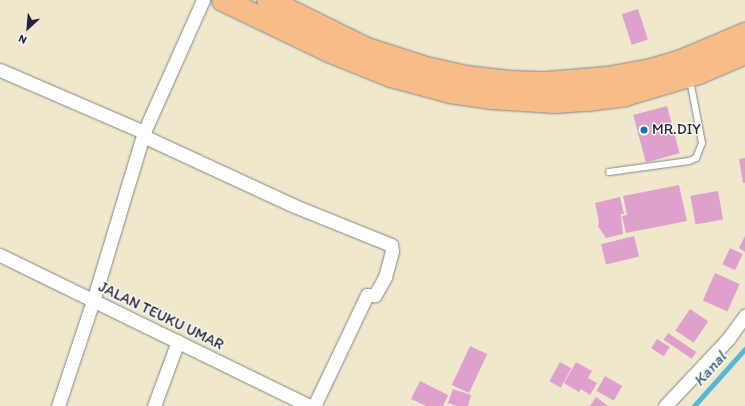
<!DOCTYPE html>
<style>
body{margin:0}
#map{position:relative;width:745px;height:406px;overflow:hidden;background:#efe8cd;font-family:Itim,sans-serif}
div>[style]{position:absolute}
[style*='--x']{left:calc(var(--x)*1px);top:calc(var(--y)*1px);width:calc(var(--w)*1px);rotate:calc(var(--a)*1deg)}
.stream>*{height:4.5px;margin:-2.25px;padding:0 2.25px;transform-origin:2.25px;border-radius:2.25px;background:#58b7d7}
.building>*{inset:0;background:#e0a0ce;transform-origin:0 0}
.roads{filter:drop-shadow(0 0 1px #888584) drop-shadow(0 0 1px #888584)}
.lane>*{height:6px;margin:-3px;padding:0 3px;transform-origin:3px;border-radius:3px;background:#fff}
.street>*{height:13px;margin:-6.5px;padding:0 6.5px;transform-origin:6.5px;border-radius:6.5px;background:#fff}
.highway>*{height:22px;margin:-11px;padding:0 11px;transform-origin:11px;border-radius:11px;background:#f7bd88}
.dots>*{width:11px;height:11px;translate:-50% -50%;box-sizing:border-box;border:2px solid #fdfcf7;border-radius:50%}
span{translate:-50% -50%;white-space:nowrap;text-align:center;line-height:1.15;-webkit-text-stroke:3px #fdfcf7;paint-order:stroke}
.poi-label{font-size:15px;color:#22223b}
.left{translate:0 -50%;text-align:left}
.street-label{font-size:15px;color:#22223b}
.water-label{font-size:16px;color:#385e79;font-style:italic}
.north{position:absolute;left:8px;top:8px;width:40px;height:40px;-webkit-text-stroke:3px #fdfcf7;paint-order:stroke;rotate:206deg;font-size:11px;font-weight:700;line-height:16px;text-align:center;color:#22223b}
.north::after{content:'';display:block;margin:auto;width:14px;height:18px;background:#22223b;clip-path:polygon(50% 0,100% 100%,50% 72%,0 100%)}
</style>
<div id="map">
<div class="stream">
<i style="--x:694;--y:406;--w:76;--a:-48.2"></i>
</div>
<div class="building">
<i style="left:638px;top:9px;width:32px;height:17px;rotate:72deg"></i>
<i style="left:667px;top:106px;width:49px;height:35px;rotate:75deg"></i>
<i style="clip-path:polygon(745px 158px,745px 183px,743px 183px,739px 159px)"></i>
<i style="clip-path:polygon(679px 185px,687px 221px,626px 233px,622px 216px,627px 215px,623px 196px)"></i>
<i style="left:718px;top:191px;width:29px;height:28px;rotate:80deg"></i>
<i style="clip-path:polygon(620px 197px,624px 214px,621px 214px,621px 217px,623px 234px,606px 238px,598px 226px,599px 222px,595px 203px)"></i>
<i style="left:634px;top:236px;width:21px;height:34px;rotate:76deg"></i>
<i style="clip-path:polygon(745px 236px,745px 252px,739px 248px)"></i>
<i style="left:730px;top:248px;width:14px;height:18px;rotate:25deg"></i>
<i style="left:715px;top:273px;width:27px;height:30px;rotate:24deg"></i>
<i style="left:690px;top:309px;width:22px;height:26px;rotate:34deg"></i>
<i style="left:668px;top:333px;width:34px;height:8px;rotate:34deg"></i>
<i style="left:657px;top:339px;width:15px;height:11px;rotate:32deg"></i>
<i style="left:470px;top:346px;width:19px;height:43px;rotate:25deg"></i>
<i style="left:560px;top:362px;width:13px;height:22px;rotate:29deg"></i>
<i style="clip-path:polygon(576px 362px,592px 371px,588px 378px,597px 383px,590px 395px,581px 389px,579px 392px,564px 383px)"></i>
<i style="left:605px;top:376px;width:20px;height:17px;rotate:30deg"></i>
<i style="clip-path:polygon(420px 381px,448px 395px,443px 406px,426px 406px,411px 399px)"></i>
<i style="clip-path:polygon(453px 389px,471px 395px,468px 406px,457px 406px,448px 403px)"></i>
<i style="clip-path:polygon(596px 397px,608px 406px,590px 406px)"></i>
</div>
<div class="roads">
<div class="lane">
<i style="--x:609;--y:172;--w:81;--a:-7.8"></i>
<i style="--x:689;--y:161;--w:8;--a:-23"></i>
<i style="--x:696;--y:158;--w:16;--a:-68"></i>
<i style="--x:702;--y:143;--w:64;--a:-100.8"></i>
</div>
<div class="street">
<i style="--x:0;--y:70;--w:157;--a:23.3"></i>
<i style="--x:143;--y:136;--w:164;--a:24.8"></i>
<i style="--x:292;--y:205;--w:107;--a:22"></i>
<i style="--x:391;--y:245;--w:6;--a:81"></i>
<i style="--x:392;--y:251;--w:27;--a:105"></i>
<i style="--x:385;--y:277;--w:21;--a:119"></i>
<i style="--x:375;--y:295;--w:8;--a:180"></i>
<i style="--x:367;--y:295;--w:123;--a:115.5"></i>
<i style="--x:0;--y:255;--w:344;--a:26"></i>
<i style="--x:58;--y:406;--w:111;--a:-71.6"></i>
<i style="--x:93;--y:301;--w:177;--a:-73.2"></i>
<i style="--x:144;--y:132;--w:145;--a:-65.9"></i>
<i style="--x:154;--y:406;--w:69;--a:-69.7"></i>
<i style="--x:665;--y:406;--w:92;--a:-46.8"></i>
<i style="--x:728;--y:339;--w:29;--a:-54"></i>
</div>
<div class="highway">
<i style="--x:223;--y:0;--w:118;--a:25.7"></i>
<i style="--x:329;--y:51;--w:67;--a:22"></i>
<i style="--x:391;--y:76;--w:61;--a:15.2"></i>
<i style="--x:450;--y:92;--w:41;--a:8.3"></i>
<i style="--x:491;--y:98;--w:65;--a:3.5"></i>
<i style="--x:556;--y:102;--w:31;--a:-4"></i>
<i style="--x:587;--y:100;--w:38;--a:-7"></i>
<i style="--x:625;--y:95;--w:77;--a:-16.6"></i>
<i style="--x:699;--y:73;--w:50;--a:-23.5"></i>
<i style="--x:268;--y:0;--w:110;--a:26.3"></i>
<i style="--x:367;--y:49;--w:62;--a:17.9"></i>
<i style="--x:426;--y:68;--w:41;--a:12.7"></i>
<i style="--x:466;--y:77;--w:44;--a:6.5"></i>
<i style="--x:510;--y:82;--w:37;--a:2"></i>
<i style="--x:547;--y:83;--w:60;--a:-4.8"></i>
<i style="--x:607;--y:78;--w:41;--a:-9.9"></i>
<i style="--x:647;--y:71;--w:33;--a:-16"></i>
<i style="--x:679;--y:62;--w:72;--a:-23"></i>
</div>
</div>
<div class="dots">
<i style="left:644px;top:130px;background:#1f6fb2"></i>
</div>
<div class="poi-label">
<span class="left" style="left:652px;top:130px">MR.DIY</span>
</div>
<div class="street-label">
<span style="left:161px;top:316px;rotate:26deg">JALAN TEUKU UMAR</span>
</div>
<div class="water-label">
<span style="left:710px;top:369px;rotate:-48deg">Kanal</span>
</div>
<div class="north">N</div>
</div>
